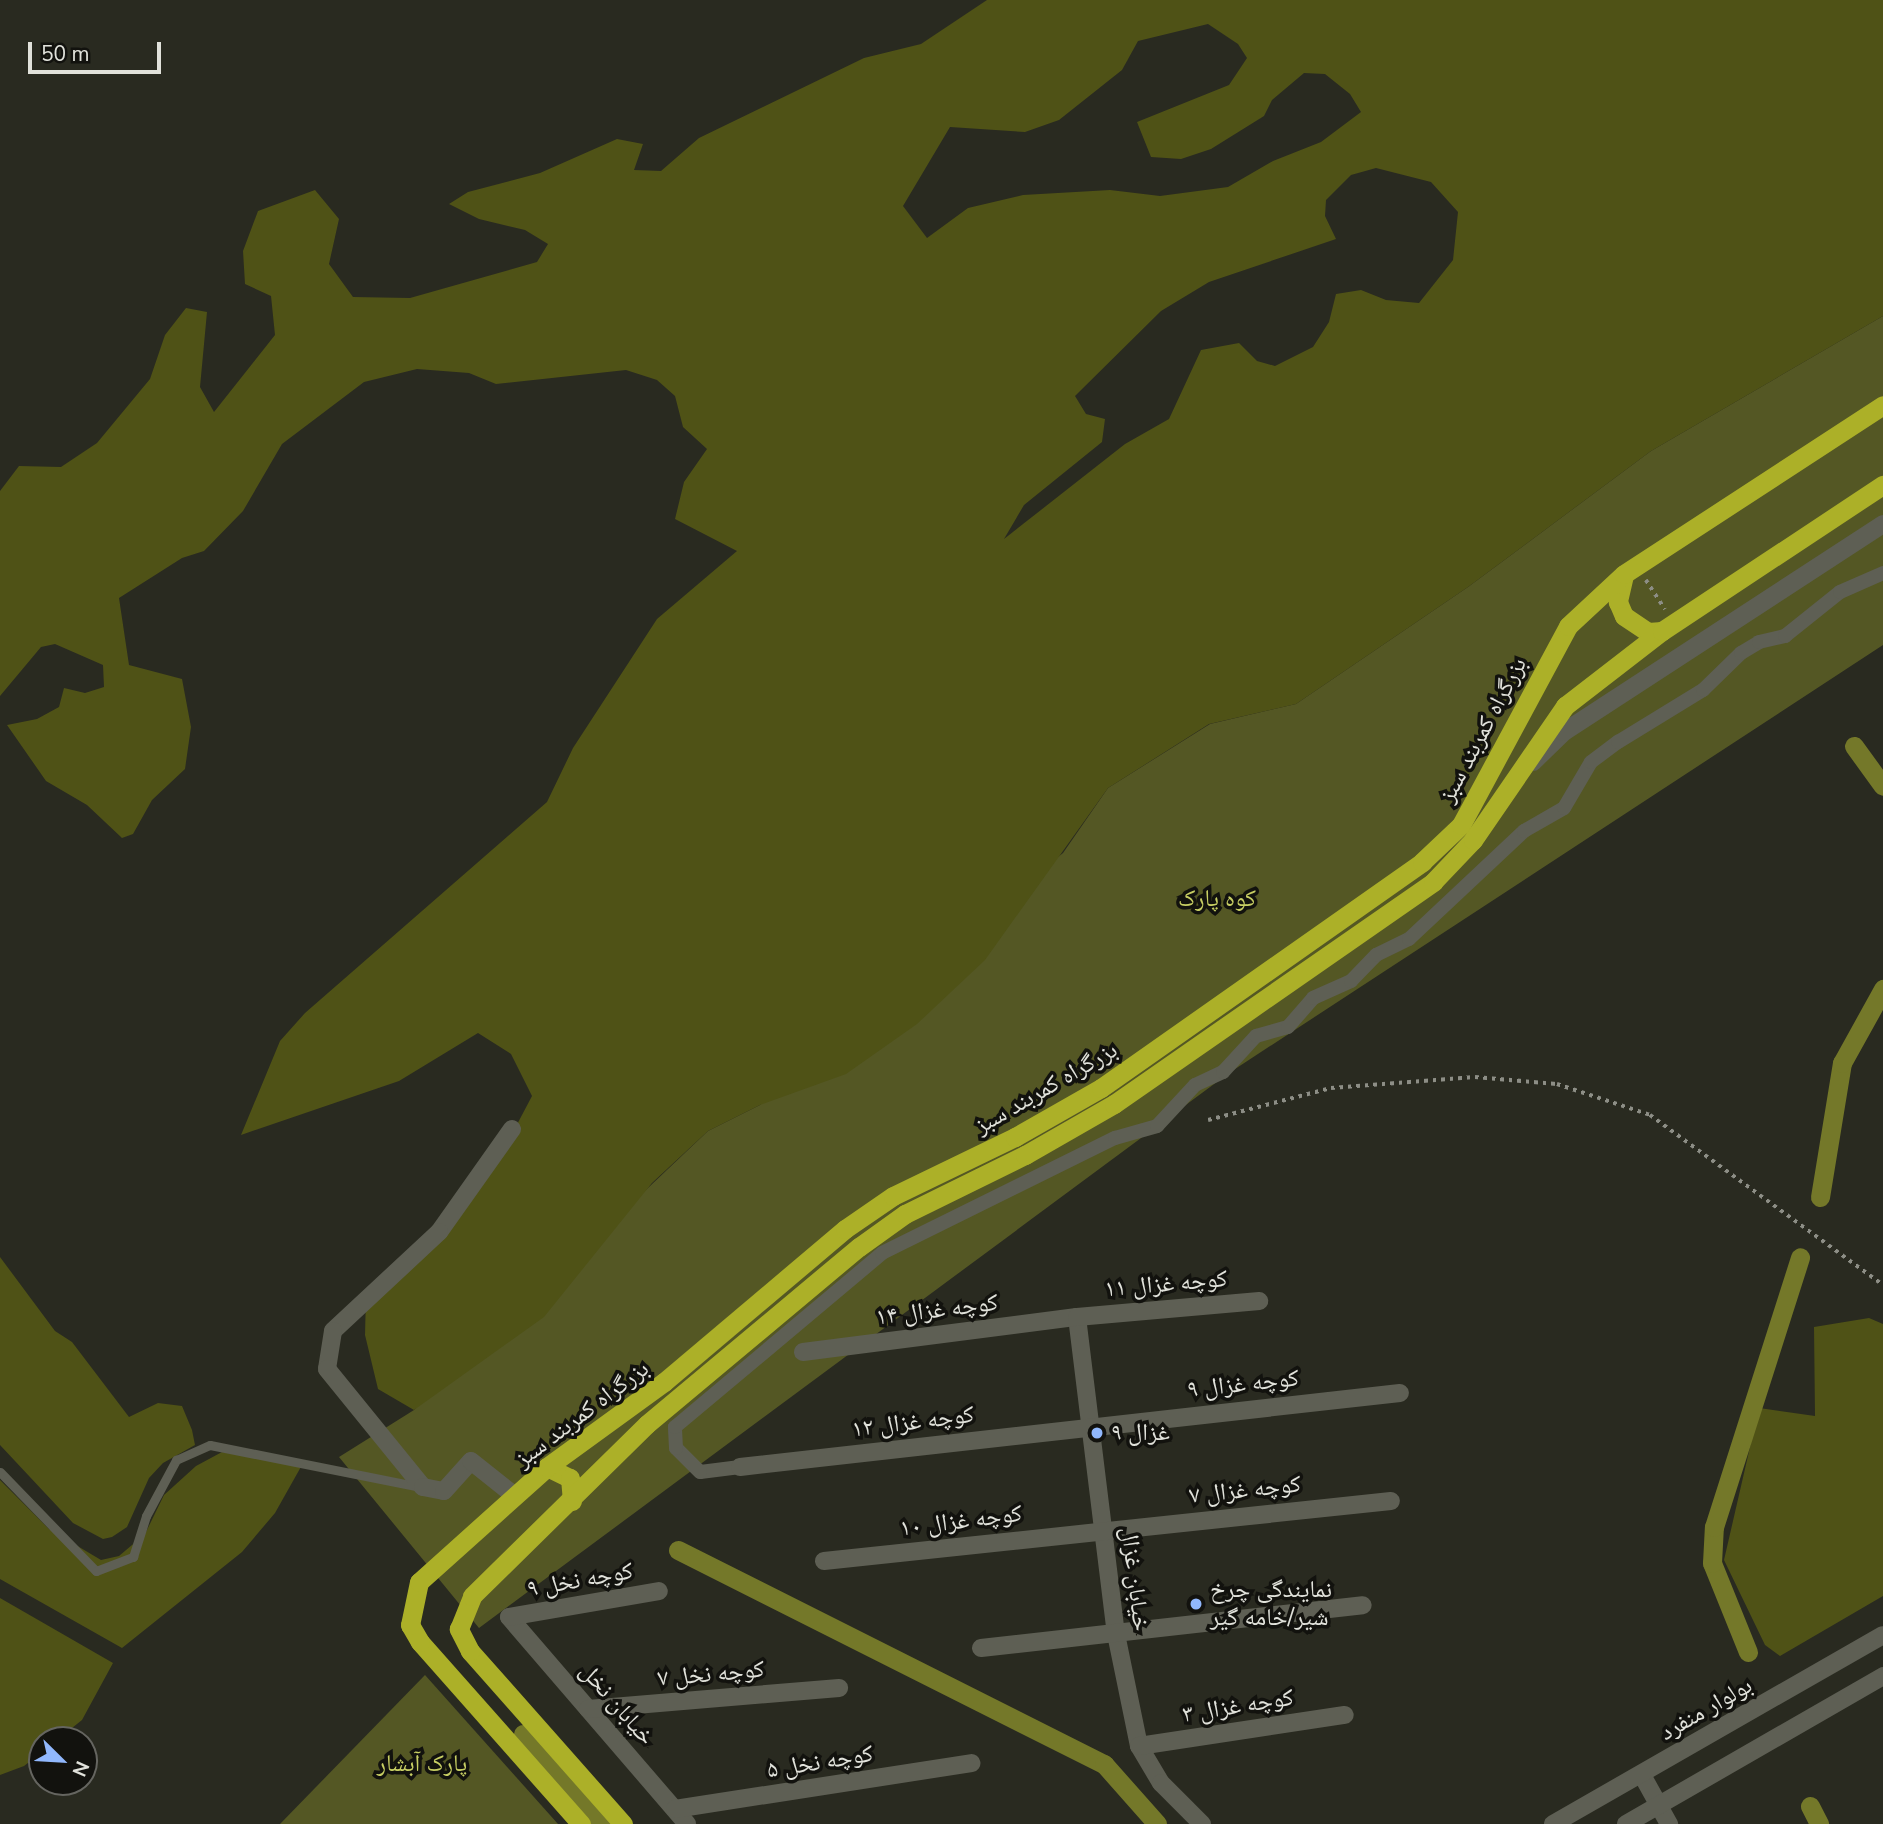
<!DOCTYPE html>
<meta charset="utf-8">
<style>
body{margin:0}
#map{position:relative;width:1883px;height:1824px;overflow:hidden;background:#292a20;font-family:"Nunito Sans","Noto Naskh Arabic",sans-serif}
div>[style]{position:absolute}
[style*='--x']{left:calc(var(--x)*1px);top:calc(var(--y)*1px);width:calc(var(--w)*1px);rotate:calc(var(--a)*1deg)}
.green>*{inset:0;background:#545724}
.forest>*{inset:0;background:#4f5216}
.canal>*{height:19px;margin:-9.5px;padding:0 9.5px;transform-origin:9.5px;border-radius:9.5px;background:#747829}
.path>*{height:3.5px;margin-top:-1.75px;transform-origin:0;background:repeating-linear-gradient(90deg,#8d8e86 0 3.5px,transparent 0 8.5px)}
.service>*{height:9px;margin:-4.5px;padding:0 4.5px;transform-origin:4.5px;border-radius:4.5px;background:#5e5f54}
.pedestrian>*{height:14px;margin:-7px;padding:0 7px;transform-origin:7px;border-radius:7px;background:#5e5f54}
.minor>*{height:18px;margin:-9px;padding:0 9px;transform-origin:9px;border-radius:9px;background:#5e5f54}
.tertiary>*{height:18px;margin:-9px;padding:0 9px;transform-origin:9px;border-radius:9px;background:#5e5f54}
.trunk>*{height:19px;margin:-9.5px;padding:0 9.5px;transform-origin:9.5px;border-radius:9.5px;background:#acb028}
.dots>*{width:19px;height:19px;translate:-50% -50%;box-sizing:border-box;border:4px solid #12120e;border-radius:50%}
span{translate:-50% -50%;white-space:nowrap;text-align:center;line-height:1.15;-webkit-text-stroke:7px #12120e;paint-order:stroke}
.street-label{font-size:24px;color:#e1e2db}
.park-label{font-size:24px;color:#c7ce63}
.poi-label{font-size:24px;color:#e1e2db}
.left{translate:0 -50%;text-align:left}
.north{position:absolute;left:28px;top:1726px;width:70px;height:70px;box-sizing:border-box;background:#12120e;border:2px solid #656560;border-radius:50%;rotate:114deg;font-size:19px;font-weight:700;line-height:28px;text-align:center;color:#e1e2db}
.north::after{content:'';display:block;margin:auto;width:24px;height:32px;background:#91b8fd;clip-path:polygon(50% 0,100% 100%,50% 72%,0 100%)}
.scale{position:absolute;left:28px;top:42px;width:133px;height:32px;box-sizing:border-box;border:4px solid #e1e2db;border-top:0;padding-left:9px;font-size:21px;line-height:24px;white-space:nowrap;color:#e1e2db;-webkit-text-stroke:5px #12120e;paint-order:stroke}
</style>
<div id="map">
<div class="green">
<i style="clip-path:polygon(1883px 316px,1883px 645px,1229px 1073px,479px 1628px,339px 1457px,414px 1410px,708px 1131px,760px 1105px,1063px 853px,1108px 788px,1210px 724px,1296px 704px,1468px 587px,1651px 451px)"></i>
<i style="clip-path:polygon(425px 1675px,558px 1824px,280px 1824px)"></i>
</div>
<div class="forest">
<i style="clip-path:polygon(evenodd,987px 0,1883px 0,1883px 316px,1651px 451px,1468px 587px,1296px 704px,1209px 724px,1108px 788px,985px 960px,917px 1024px,846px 1074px,760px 1105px,708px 1131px,652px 1183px,544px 1317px,414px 1410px,378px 1389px,365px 1335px,366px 1295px,492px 1172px,532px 1096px,511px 1054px,478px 1033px,399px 1081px,241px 1135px,280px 1041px,305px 1013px,547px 802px,573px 748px,657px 619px,737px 551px,675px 519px,684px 482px,707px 449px,683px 427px,675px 396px,657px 380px,626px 370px,496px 384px,469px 373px,417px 369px,364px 382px,282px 444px,243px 511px,204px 551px,182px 558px,119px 598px,129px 665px,182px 679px,191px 727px,185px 769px,152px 800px,133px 834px,122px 838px,87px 805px,46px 781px,7px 725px,37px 719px,59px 707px,64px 688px,85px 693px,104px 687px,103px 665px,55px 644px,41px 647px,0 696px,0 491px,19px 466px,61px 467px,97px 443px,150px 379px,165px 335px,186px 308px,207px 312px,200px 387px,214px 412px,275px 335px,271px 296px,245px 284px,243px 251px,258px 211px,315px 190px,339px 219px,329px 264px,353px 297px,410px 298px,537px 262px,548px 244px,525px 230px,479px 219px,449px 204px,468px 192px,540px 173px,617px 139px,643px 144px,634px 170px,661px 171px,699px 138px,864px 58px,921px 44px,987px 0,1208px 24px,1238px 44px,1247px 58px,1229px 85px,1137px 122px,1151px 157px,1181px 159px,1211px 149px,1264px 116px,1272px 100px,1304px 73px,1325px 74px,1350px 94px,1361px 112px,1321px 142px,1273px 161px,1228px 187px,1160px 196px,1110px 190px,1023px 195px,968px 208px,927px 238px,903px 206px,950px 127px,1025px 132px,1059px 120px,1122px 70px,1138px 41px,1208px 24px,987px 0,1376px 168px,1431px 182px,1458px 212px,1453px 260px,1419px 303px,1386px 300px,1361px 290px,1336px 294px,1329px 322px,1313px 347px,1275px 366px,1257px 361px,1239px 343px,1201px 350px,1169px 419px,1125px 444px,1004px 539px,1024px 505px,1102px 442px,1105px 419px,1086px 414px,1075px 396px,1161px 311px,1209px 282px,1336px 239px,1325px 216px,1326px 200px,1351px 175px,1376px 168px)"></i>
<i style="clip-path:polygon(0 1257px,55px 1331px,72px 1342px,129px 1417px,158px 1403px,182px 1406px,192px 1430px,195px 1445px,163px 1463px,149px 1478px,127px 1527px,112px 1537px,103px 1539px,73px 1523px,0 1445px)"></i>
<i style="clip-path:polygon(1869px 1318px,1883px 1324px,1883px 1596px,1780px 1656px,1765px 1645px,1724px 1560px,1759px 1408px,1815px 1416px,1814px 1327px)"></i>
<i style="clip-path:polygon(222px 1452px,302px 1465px,275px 1513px,242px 1552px,122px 1648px,0 1579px,0 1480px,49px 1529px,101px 1560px,119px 1556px,145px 1534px,164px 1495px,196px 1466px)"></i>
<i style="clip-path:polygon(0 1598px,113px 1663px,82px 1720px,57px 1740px,42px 1740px,42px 1752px,24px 1766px,0 1775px)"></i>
</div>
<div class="canal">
<i style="--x:1854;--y:746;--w:49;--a:54.1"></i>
<i style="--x:1820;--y:1197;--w:136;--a:-80.7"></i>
<i style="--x:1842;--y:1063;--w:85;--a:-61"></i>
<i style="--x:678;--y:1550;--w:477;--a:26.7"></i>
<i style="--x:1104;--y:1764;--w:80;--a:48.5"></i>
<i style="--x:1748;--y:1652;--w:96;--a:-112"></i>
<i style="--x:1712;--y:1563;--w:36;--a:-87"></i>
<i style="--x:1714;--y:1527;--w:283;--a:-72.3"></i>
<i style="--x:523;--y:1734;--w:119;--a:49.1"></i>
<i style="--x:1810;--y:1806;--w:20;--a:63"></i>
</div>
<div class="path">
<i style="--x:1646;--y:580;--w:35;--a:57"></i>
<i style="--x:1208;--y:1120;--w:127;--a:-14.6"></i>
<i style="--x:1331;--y:1088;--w:144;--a:-4.4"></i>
<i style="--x:1475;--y:1077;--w:82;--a:4.9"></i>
<i style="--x:1557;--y:1084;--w:98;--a:18.4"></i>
<i style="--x:1650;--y:1115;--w:288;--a:36.1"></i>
</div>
<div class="service">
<i style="--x:0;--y:1472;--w:138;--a:45.9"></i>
<i style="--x:96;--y:1571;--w:40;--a:-21"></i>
<i style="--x:133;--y:1557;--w:43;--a:-72.4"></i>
<i style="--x:146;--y:1516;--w:64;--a:-61.8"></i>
<i style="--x:176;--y:1460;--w:37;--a:-24"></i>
<i style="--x:210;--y:1445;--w:215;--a:11.3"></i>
</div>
<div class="pedestrian">
<i style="--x:740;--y:1467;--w:40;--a:172.9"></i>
<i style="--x:700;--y:1472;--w:34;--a:-135"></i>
<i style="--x:676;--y:1448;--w:21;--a:-93"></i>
<i style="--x:675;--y:1427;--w:270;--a:-40"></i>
<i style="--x:882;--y:1253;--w:260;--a:-26.3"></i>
<i style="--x:1115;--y:1138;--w:44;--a:-15.9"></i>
<i style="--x:1157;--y:1126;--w:56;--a:-47.2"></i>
<i style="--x:1195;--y:1085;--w:31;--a:-25"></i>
<i style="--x:1223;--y:1072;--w:49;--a:-47.5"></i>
<i style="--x:1256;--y:1036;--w:33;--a:-16"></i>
<i style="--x:1288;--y:1027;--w:38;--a:-49"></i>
<i style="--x:1313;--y:998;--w:42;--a:-24.1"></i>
<i style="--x:1351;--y:981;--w:36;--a:-46"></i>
<i style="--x:1376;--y:955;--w:37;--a:-26"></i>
<i style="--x:1409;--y:939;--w:158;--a:-43.2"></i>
<i style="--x:1524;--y:831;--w:46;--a:-29.9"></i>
<i style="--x:1564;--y:808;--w:53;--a:-59.6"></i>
<i style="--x:1591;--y:762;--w:34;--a:-37"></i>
<i style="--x:1618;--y:742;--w:100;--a:-31.5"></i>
<i style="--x:1703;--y:690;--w:53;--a:-44.2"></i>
<i style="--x:1741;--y:653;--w:21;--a:-31"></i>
<i style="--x:1759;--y:642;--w:27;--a:-13"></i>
<i style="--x:1785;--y:636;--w:70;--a:-38.7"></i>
<i style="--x:1840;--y:592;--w:47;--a:-23.8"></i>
</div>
<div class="minor">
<i style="--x:512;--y:1129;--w:126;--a:125.3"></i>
<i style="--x:439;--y:1232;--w:145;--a:137"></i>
<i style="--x:333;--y:1331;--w:38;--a:99"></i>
<i style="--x:327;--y:1369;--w:152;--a:50.9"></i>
<i style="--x:423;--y:1487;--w:21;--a:11"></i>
<i style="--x:444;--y:1491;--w:40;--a:-48"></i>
<i style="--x:471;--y:1461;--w:56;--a:38.5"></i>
<i style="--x:1077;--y:1317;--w:319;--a:83"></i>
<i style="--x:1116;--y:1634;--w:114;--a:78.4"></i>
<i style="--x:1139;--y:1746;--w:43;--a:59.3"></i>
<i style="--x:1161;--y:1783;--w:58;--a:45"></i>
<i style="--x:803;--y:1352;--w:276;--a:-7.3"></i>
<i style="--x:1077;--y:1317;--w:183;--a:-5"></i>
<i style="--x:740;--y:1467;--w:664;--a:-6.4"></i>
<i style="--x:824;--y:1561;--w:570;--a:-6.04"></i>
<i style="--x:509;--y:1617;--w:273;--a:49.3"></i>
<i style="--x:509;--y:1617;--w:152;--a:-9.8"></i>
<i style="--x:981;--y:1648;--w:384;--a:-6.4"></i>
<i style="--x:588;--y:1709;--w:252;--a:-4.8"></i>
<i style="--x:1139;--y:1746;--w:208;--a:-8.6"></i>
<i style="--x:1659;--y:1806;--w:21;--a:61"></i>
<i style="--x:675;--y:1809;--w:300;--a:-8.8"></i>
</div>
<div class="tertiary">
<i style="--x:1533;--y:762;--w:43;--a:-44.1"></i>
<i style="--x:1564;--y:732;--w:381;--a:-33.1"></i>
<i style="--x:1642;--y:1775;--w:35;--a:61"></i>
<i style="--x:1553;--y:1824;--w:380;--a:-29.8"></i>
<i style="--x:1626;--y:1824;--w:297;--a:-29.9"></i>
</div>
<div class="trunk">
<i style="--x:1624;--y:575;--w:28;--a:103"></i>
<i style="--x:1618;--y:602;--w:15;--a:67"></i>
<i style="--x:1624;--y:616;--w:29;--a:34"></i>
<i style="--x:1648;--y:632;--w:14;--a:-4"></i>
<i style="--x:547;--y:1467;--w:25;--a:26"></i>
<i style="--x:570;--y:1478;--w:23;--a:85"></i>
<i style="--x:581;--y:1824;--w:243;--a:-131.5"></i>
<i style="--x:420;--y:1642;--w:20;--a:-120"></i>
<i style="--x:410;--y:1625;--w:44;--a:-78.2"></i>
<i style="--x:419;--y:1582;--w:172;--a:-41.9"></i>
<i style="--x:547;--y:1467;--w:145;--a:-36"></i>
<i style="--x:664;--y:1382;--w:237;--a:-40.2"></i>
<i style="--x:845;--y:1229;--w:58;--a:-34.5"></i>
<i style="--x:893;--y:1196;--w:136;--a:-25.8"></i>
<i style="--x:1015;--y:1137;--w:99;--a:-29.7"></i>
<i style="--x:1101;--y:1088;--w:393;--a:-35.1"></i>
<i style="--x:1422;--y:862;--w:54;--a:-43.5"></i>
<i style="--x:1461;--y:825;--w:226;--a:-61.7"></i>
<i style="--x:1568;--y:626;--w:76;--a:-42.9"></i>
<i style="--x:1624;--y:574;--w:309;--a:-33.1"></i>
<i style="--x:623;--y:1824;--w:231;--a:-131.5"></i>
<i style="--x:470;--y:1651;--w:25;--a:-117"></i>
<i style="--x:459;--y:1629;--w:35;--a:-68"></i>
<i style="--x:472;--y:1596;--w:245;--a:-44.5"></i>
<i style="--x:647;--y:1424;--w:276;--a:-39.9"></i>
<i style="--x:859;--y:1247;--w:57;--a:-35.7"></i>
<i style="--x:905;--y:1214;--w:134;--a:-26.2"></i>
<i style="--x:1025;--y:1155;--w:103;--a:-29.8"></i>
<i style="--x:1114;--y:1104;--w:389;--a:-34.8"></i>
<i style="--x:1433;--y:882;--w:58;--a:-46.4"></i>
<i style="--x:1473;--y:840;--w:163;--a:-55.5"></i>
<i style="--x:1565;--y:706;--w:123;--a:-37.7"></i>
<i style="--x:1662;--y:631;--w:265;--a:-33.5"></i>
</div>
<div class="dots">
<i style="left:1097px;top:1433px;background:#91b8fd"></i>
<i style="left:1196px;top:1604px;background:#91b8fd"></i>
</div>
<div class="street-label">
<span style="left:1483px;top:730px;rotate:-62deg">بزرگراه کمربند سبز</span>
<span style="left:1046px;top:1088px;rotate:-30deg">بزرگراه کمربند سبز</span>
<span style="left:1166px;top:1284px;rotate:-5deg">کوچه غزال ۱۱</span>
<span style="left:937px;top:1310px;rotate:-7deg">کوچه غزال ۱۴</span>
<span style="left:1243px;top:1384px;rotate:-6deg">کوچه غزال ۹</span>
<span style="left:582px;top:1414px;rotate:-37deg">بزرگراه کمربند سبز</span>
<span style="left:913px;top:1422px;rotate:-7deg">کوچه غزال ۱۲</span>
<span style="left:1245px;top:1490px;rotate:-6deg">کوچه غزال ۷</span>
<span style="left:961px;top:1521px;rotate:-7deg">کوچه غزال ۱۰</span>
<span style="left:1135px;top:1579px;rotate:83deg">خیابان غزال</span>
<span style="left:580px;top:1580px;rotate:-10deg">کوچه نخل ۹</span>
<span style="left:711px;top:1674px;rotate:-5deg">کوچه نخل ۷</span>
<span style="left:617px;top:1704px;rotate:49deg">خیابان نخل</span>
<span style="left:1238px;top:1706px;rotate:-9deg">کوچه غزال ۳</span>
<span style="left:1706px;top:1709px;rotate:-30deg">بولوار منفرد</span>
<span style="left:820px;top:1762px;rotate:-9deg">کوچه نخل ۵</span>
</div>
<div class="park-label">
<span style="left:1217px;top:899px">کوه پارک</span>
<span style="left:422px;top:1764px">پارک آبشار</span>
</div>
<div class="poi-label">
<span class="left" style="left:1111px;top:1433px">غزال ۹</span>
<span class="left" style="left:1210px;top:1604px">نمایندگی چرخ<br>شیر/خامه گیر</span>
</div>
<div class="north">N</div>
<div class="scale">50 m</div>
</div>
